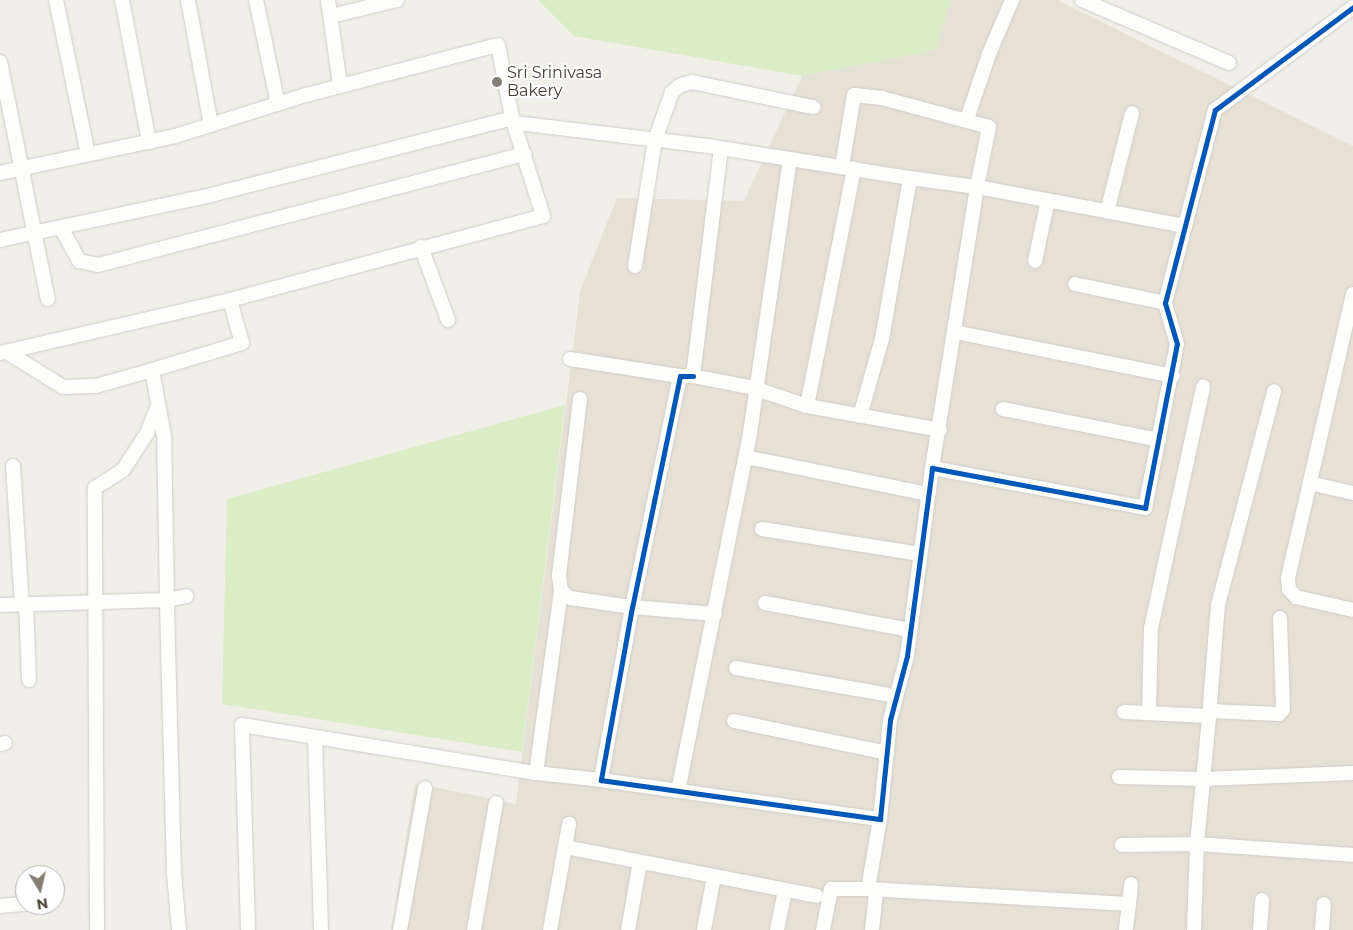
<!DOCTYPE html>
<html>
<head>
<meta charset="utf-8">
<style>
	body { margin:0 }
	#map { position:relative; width:1353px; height:930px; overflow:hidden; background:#f0efe8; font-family:Montserrat,sans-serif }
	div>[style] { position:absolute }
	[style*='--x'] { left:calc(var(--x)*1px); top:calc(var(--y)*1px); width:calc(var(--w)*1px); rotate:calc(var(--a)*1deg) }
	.residential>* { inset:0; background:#e5e1d5 }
	.green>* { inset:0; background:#dbedc6 }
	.roads { filter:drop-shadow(0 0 1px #ceccc6) drop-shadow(0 0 1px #ceccc6) }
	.minor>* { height:14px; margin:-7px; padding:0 7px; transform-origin:7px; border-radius:7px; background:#fdfdfc }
	.cycleway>* { height:5px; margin:-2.5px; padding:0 2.5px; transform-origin:2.5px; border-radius:2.5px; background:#0057b8 }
	.dots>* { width:14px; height:14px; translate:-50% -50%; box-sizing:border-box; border:2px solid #fff; border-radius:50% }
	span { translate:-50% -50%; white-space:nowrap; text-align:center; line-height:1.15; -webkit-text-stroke:4px #fff; paint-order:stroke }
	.poi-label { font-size:16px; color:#474134 }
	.left { translate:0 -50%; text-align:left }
	.north { position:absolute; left:15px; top:865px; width:50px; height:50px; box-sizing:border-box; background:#fff; border:1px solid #b5b3ae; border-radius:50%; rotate:171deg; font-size:14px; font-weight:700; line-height:20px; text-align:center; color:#474134 }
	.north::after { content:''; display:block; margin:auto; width:18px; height:22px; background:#827e73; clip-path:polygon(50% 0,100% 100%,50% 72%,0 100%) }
</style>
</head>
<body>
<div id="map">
	<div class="residential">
		<i style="clip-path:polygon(951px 0,1057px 0,1353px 146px,1353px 930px,391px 930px,415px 783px,516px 804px,580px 291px,617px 198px,744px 201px,802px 76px,935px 50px)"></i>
	</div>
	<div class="green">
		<i style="clip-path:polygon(538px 0,951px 0,935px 50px,802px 76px,574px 36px)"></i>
		<i style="clip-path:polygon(565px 405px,522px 752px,222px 704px,227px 499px)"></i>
	</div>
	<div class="roads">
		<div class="minor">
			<i style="--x:56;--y:0;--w:157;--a:78.3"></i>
			<i style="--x:122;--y:0;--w:145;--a:79.2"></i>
			<i style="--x:188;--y:0;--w:127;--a:79.6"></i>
			<i style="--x:256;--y:0;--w:106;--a:78.1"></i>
			<i style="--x:328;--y:0;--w:86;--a:82"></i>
			<i style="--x:1082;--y:0;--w:160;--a:23.2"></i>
			<i style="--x:331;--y:16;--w:68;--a:-13.6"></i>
			<i style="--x:0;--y:62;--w:242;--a:78.6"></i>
			<i style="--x:967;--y:119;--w:69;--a:-71.3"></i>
			<i style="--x:989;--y:54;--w:59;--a:-66.9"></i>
			<i style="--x:516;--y:123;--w:193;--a:6.8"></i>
			<i style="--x:708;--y:146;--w:205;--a:9"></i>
			<i style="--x:910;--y:178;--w:68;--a:7.7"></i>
			<i style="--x:977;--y:187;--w:61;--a:-78.7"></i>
			<i style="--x:989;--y:127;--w:111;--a:-164.8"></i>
			<i style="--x:882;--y:98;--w:28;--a:-174"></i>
			<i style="--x:854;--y:95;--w:73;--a:99.5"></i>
			<i style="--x:721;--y:148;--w:230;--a:97"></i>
			<i style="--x:693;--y:376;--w:62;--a:11.1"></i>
			<i style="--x:754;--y:388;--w:56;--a:18.8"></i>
			<i style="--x:807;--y:406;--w:135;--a:10.2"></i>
			<i style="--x:0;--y:173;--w:179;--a:-11.9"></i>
			<i style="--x:175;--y:136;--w:137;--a:-17.4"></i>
			<i style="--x:306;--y:95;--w:198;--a:-14.6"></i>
			<i style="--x:498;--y:45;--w:74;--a:79.1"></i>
			<i style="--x:512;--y:118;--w:103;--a:72.4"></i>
			<i style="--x:543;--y:216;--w:324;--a:165"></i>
			<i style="--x:230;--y:300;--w:236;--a:167"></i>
			<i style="--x:1107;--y:212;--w:102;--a:-75.8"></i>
			<i style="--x:61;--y:228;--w:38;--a:61"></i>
			<i style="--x:79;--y:261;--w:19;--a:12"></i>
			<i style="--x:98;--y:265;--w:441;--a:-14.6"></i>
			<i style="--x:0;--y:240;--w:216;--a:-12"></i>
			<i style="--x:211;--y:195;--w:311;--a:-14.3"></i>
			<i style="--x:421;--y:247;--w:78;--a:69.7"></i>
			<i style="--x:1035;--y:261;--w:62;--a:-78"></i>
			<i style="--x:635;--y:266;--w:128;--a:-81"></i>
			<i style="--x:655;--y:140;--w:51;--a:-70.5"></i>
			<i style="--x:672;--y:92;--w:11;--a:-38"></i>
			<i style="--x:681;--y:85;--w:11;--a:-15"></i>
			<i style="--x:692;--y:82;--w:124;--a:11.7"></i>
			<i style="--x:1075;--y:284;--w:92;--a:11.9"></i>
			<i style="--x:1353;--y:294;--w:291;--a:102.9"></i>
			<i style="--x:1288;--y:578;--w:11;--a:85"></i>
			<i style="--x:1289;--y:589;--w:11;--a:49"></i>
			<i style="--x:1296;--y:597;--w:58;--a:12.8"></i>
			<i style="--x:955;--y:332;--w:222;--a:11.4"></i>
			<i style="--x:7;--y:352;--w:66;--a:32"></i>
			<i style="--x:63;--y:387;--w:33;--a:-2"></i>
			<i style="--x:96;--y:386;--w:58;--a:-15.9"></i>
			<i style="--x:570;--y:359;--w:111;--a:8.8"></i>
			<i style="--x:693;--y:376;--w:13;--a:180"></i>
			<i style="--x:680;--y:376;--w:236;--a:101.7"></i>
			<i style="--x:632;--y:607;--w:176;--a:100.2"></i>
			<i style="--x:601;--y:780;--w:282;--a:8"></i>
			<i style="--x:880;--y:819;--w:100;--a:-84.2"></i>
			<i style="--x:890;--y:720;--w:66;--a:-75.1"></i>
			<i style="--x:907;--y:656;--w:190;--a:-82.4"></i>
			<i style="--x:932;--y:468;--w:217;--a:10.6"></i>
			<i style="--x:1145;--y:508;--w:167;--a:-79"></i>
			<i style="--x:1177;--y:344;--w:43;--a:-106.3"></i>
			<i style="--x:1165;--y:303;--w:199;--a:-75.5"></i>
			<i style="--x:1215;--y:110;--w:172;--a:-36.7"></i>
			<i style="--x:580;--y:399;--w:178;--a:96.8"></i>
			<i style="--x:559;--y:576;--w:15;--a:82"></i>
			<i style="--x:561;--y:591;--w:11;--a:38"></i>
			<i style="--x:570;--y:598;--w:63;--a:8.3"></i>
			<i style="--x:632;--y:607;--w:83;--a:4.8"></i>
			<i style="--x:807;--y:406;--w:242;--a:-78.8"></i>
			<i style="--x:1003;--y:409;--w:159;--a:11.2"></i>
			<i style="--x:860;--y:416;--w:80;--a:-74.1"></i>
			<i style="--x:882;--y:339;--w:163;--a:-80.1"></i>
			<i style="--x:746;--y:457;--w:186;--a:11.5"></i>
			<i style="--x:13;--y:466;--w:138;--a:86.3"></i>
			<i style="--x:932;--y:468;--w:285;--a:-80.9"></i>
			<i style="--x:977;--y:187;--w:212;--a:10.6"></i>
			<i style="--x:1310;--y:483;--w:44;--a:13.1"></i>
			<i style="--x:762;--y:529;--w:160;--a:9"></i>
			<i style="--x:765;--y:603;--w:147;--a:10.5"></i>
			<i style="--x:26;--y:604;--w:76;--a:87.7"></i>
			<i style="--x:0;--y:605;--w:167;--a:-1.7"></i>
			<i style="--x:167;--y:600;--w:164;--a:-91"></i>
			<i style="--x:164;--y:436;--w:67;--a:-100.3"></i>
			<i style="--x:152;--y:370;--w:94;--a:-16.7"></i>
			<i style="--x:242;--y:343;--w:45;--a:-105.6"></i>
			<i style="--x:736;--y:668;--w:163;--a:9.9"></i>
			<i style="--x:1210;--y:711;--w:69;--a:2.5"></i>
			<i style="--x:1279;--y:714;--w:6;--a:-51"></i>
			<i style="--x:1283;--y:709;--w:91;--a:-91.9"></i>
			<i style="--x:1149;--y:713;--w:85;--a:-88.7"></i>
			<i style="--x:1151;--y:628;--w:247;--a:-77.8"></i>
			<i style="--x:1209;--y:716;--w:111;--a:-85.4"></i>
			<i style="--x:1218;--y:605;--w:221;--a:-75.3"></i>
			<i style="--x:734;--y:721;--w:156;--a:11.8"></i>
			<i style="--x:315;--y:737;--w:193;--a:88.2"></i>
			<i style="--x:0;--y:744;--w:5;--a:-11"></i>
			<i style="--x:536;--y:773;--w:184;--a:-82.2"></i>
			<i style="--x:1119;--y:777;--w:84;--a:1.4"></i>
			<i style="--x:1203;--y:779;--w:150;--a:-2.3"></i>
			<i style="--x:678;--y:791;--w:365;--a:-78.6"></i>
			<i style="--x:750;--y:433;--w:277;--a:-81.7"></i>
			<i style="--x:1122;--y:845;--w:75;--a:-0.8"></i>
			<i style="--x:1197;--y:844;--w:129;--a:-84.6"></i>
			<i style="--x:1209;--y:716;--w:85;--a:-177.3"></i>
			<i style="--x:565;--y:847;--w:256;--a:11"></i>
			<i style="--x:868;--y:889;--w:261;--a:3.3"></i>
			<i style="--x:1129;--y:904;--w:26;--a:97"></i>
			<i style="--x:1129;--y:904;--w:20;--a:-84"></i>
			<i style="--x:0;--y:906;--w:25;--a:-5"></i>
			<i style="--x:97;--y:929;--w:441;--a:-90.3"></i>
			<i style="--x:95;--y:488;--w:33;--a:-33"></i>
			<i style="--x:123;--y:470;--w:44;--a:-57"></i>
			<i style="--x:147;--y:433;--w:29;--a:-68"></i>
			<i style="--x:179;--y:930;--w:56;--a:-95.1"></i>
			<i style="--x:174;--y:874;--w:274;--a:-91.5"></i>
			<i style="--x:167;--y:600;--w:20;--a:-11"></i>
			<i style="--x:248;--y:930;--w:205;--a:-91.7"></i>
			<i style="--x:242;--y:725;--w:298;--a:9.3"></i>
			<i style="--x:536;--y:773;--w:65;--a:6.1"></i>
			<i style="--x:400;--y:930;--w:144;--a:-80"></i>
			<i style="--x:474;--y:930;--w:129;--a:-80.2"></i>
			<i style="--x:550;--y:930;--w:108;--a:-79.8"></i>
			<i style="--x:628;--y:930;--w:69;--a:-80"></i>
			<i style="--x:704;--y:930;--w:55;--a:-79.5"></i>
			<i style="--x:777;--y:930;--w:41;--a:-78.7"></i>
			<i style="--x:823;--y:930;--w:42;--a:-79"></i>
			<i style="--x:831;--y:889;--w:37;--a:0"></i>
			<i style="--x:868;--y:889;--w:71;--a:-80.3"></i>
			<i style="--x:872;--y:930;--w:38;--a:-84"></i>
			<i style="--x:1194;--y:930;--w:86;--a:-88"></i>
			<i style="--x:1197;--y:844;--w:156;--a:4"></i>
			<i style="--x:1260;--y:930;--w:30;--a:-86"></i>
			<i style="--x:1322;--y:930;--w:26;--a:-86"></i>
		</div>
	</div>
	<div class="cycleway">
		<i style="--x:693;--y:376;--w:13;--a:180"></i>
		<i style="--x:680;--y:376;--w:236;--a:101.7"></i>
		<i style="--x:632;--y:607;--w:176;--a:100.2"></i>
		<i style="--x:601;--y:780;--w:282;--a:8"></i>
		<i style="--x:880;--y:819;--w:100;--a:-84.2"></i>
		<i style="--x:890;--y:720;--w:66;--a:-75.1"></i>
		<i style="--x:907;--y:656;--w:190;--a:-82.4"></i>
		<i style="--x:932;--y:468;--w:217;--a:10.6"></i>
		<i style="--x:1145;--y:508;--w:167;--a:-79"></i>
		<i style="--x:1177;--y:344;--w:43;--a:-106.3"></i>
		<i style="--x:1165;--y:303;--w:199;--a:-75.5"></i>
		<i style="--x:1215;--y:110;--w:172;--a:-36.7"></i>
	</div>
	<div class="dots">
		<i style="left:497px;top:82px;background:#827e73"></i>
	</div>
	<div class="poi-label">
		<span class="left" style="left:507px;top:82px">Sri Srinivasa<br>Bakery</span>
	</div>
	<div class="north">N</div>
</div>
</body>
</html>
